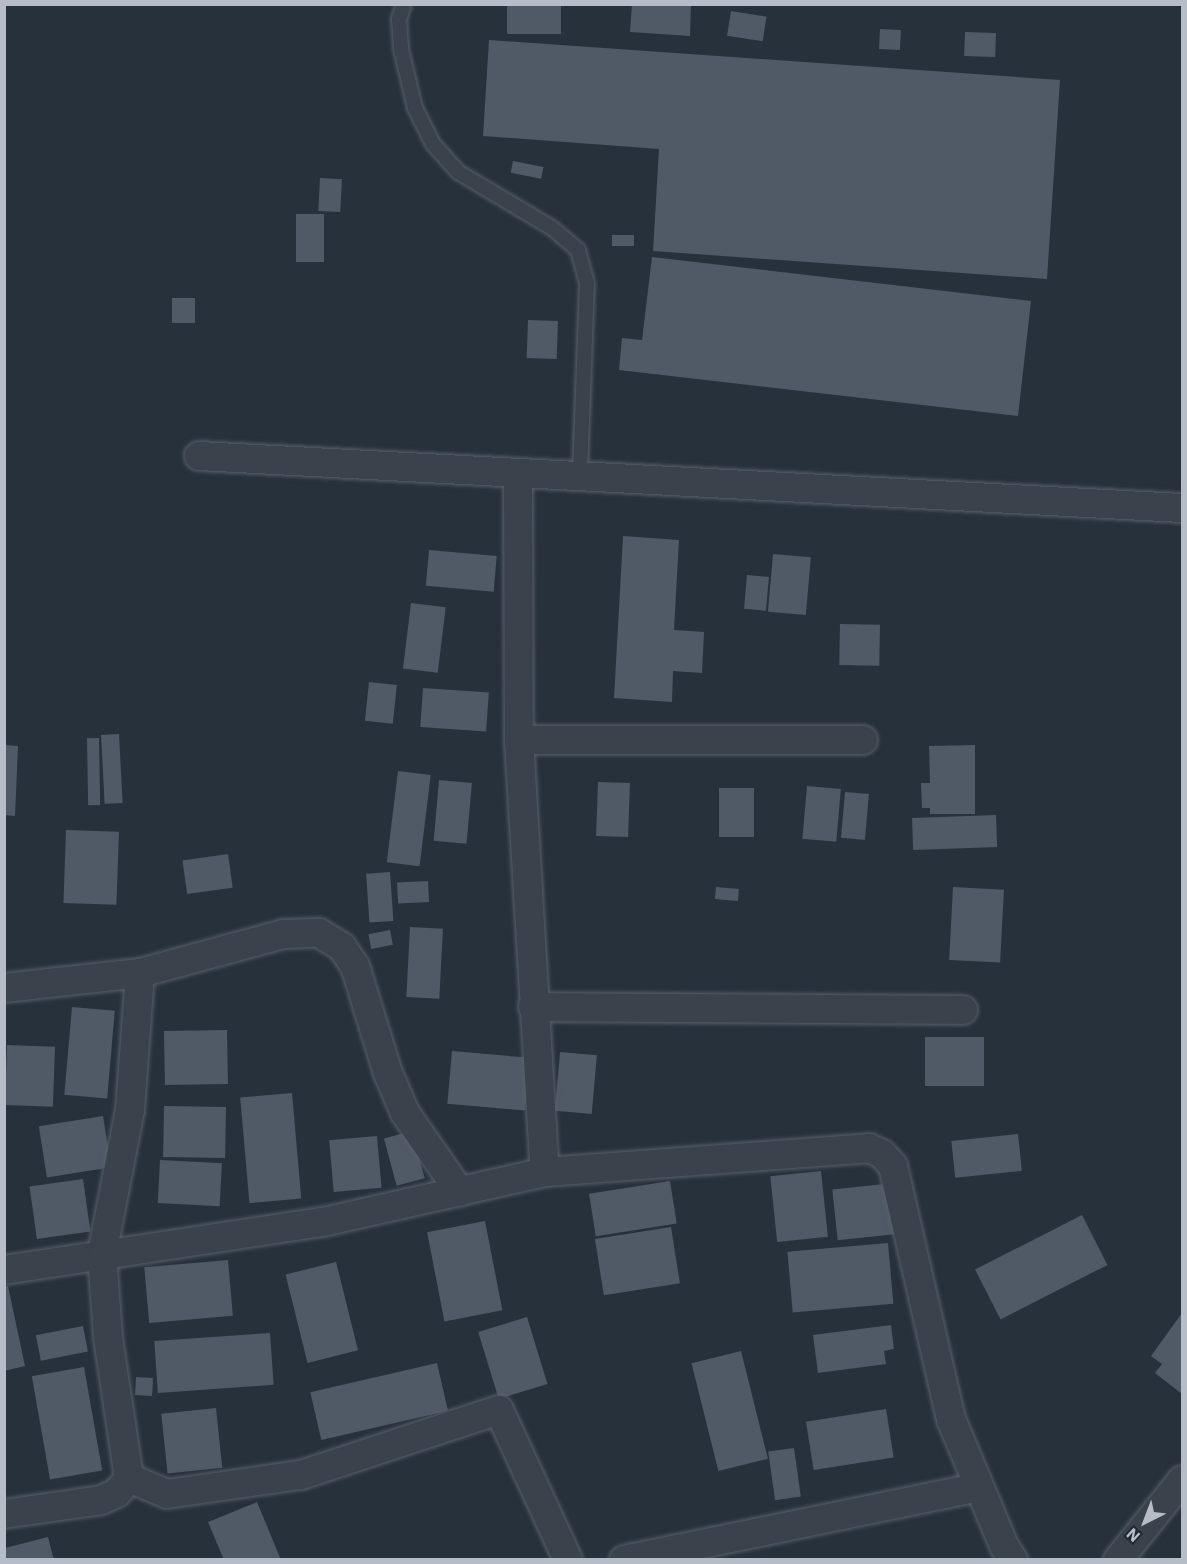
<!DOCTYPE html>
<html>
<head>
<meta charset="utf-8">
<style>
	body { margin:0 }
	#map { position:relative; width:1187px; height:1564px; overflow:hidden; background:#26313c; font-family:"IBM Plex Sans",sans-serif }
	div>[style] { position:absolute }
	[style*='--x'] { left:calc(var(--x)*1px); top:calc(var(--y)*1px); width:calc(var(--w)*1px); rotate:calc(var(--a)*1deg) }
	.building>* { inset:0; background:#4f5a66; transform-origin:0 0 }
	.roads { filter:drop-shadow(0 0 2px #58606a) drop-shadow(0 0 2px #58606a) }
	.service>* { height:14px; margin:-7px; padding:0 7px; transform-origin:7px; border-radius:7px; background:#3a424c }
	.minor>* { height:28px; margin:-14px; padding:0 14px; transform-origin:14px; border-radius:14px; background:#3a424c }
	span { translate:-50% -50%; white-space:nowrap; text-align:center; line-height:1.15; -webkit-text-stroke:6px #1f2731; paint-order:stroke }
	.frame { position:absolute; inset:0; border:6px solid #b6bdc7; pointer-events:none }
	.north { position:absolute; left:1115px; top:1492px; width:60px; height:60px; -webkit-text-stroke:4px #1f2731; paint-order:stroke; rotate:222deg; font-size:16px; font-weight:700; line-height:24px; text-align:center; color:#b6bdc7 }
	.north::after { content:''; display:block; margin:auto; width:21px; height:27px; background:#b6bdc7; clip-path:polygon(50% 0,100% 100%,50% 72%,0 100%) }
</style>
</head>
<body>
<div id="map">
	<div class="building">
		<i style="left:507px;top:4px;width:54px;height:30px"></i>
		<i style="clip-path:polygon(632px 4px,691px 4px,690px 36px,630px 32px)"></i>
		<i style="left:731px;top:11px;width:36px;height:25px;rotate:9deg"></i>
		<i style="left:880px;top:29px;width:21px;height:20px;rotate:3deg"></i>
		<i style="left:965px;top:32px;width:31px;height:24px;rotate:2deg"></i>
		<i style="clip-path:polygon(489px 40px,1060px 80px,1047px 279px,653px 251px,659px 149px,483px 136px)"></i>
		<i style="left:513px;top:161px;width:31px;height:12px;rotate:11deg"></i>
		<i style="left:320px;top:178px;width:22px;height:33px;rotate:3deg"></i>
		<i style="left:296px;top:214px;width:28px;height:48px"></i>
		<i style="left:612px;top:235px;width:22px;height:11px"></i>
		<i style="clip-path:polygon(652px 257px,1031px 301px,1018px 416px,619px 370px,622px 338px,642px 340px)"></i>
		<i style="left:172px;top:298px;width:23px;height:25px"></i>
		<i style="left:528px;top:320px;width:30px;height:38px;rotate:2deg"></i>
		<i style="clip-path:polygon(623px 536px,679px 540px,674px 630px,704px 632px,702px 673px,673px 671px,672px 702px,614px 698px)"></i>
		<i style="left:429px;top:550px;width:68px;height:36px;rotate:5deg"></i>
		<i style="left:773px;top:554px;width:38px;height:58px;rotate:5deg"></i>
		<i style="left:747px;top:575px;width:22px;height:34px;rotate:5deg"></i>
		<i style="left:411px;top:603px;width:35px;height:66px;rotate:7deg"></i>
		<i style="left:840px;top:624px;width:40px;height:41px;rotate:1deg"></i>
		<i style="left:369px;top:682px;width:28px;height:39px;rotate:6deg"></i>
		<i style="left:423px;top:688px;width:66px;height:39px;rotate:4deg"></i>
		<i style="left:119px;top:734px;width:69px;height:18px;rotate:87deg"></i>
		<i style="left:99px;top:738px;width:67px;height:12px;rotate:89deg"></i>
		<i style="clip-path:polygon(4px 745px,18px 746px,15px 816px,4px 815px)"></i>
		<i style="clip-path:polygon(975px 745px,975px 814px,930px 814px,930px 808px,922px 808px,921px 783px,930px 783px,929px 746px)"></i>
		<i style="left:398px;top:771px;width:33px;height:92px;rotate:7deg"></i>
		<i style="left:439px;top:780px;width:33px;height:61px;rotate:5deg"></i>
		<i style="left:598px;top:782px;width:32px;height:54px;rotate:2deg"></i>
		<i style="left:807px;top:786px;width:34px;height:53px;rotate:5deg"></i>
		<i style="left:719px;top:788px;width:35px;height:49px"></i>
		<i style="left:845px;top:792px;width:24px;height:46px;rotate:5deg"></i>
		<i style="left:996px;top:815px;width:32px;height:84px;rotate:88deg"></i>
		<i style="left:66px;top:830px;width:53px;height:73px;rotate:2deg"></i>
		<i style="left:228px;top:854px;width:34px;height:46px;rotate:82deg"></i>
		<i style="left:390px;top:872px;width:49px;height:24px;rotate:86deg"></i>
		<i style="left:428px;top:881px;width:21px;height:31px;rotate:87deg"></i>
		<i style="left:716px;top:887px;width:23px;height:12px;rotate:5deg"></i>
		<i style="left:953px;top:887px;width:51px;height:73px;rotate:3deg"></i>
		<i style="left:410px;top:927px;width:33px;height:70px;rotate:3deg"></i>
		<i style="left:390px;top:930px;width:15px;height:22px;rotate:79deg"></i>
		<i style="left:72px;top:1007px;width:43px;height:88px;rotate:5deg"></i>
		<i style="left:227px;top:1030px;width:54px;height:63px;rotate:89deg"></i>
		<i style="left:925px;top:1037px;width:59px;height:49px"></i>
		<i style="left:7px;top:1045px;width:48px;height:60px;rotate:2deg"></i>
		<i style="left:452px;top:1051px;width:78px;height:53px;rotate:5deg"></i>
		<i style="left:560px;top:1052px;width:37px;height:59px;rotate:5deg"></i>
		<i style="left:292px;top:1093px;width:106px;height:52px;rotate:85deg"></i>
		<i style="left:164px;top:1106px;width:62px;height:51px;rotate:1deg"></i>
		<i style="left:103px;top:1116px;width:52px;height:65px;rotate:81deg"></i>
		<i style="left:412px;top:1131px;width:49px;height:29px;rotate:75deg"></i>
		<i style="left:1018px;top:1134px;width:37px;height:67px;rotate:84deg"></i>
		<i style="left:377px;top:1136px;width:52px;height:48px;rotate:85deg"></i>
		<i style="left:160px;top:1160px;width:62px;height:43px;rotate:3deg"></i>
		<i style="left:821px;top:1171px;width:66px;height:51px;rotate:84deg"></i>
		<i style="left:83px;top:1179px;width:53px;height:54px;rotate:82deg"></i>
		<i style="left:670px;top:1181px;width:43px;height:82px;rotate:81deg"></i>
		<i style="left:894px;top:1183px;width:51px;height:62px;rotate:84deg"></i>
		<i style="left:1082px;top:1215px;width:56px;height:120px;rotate:63deg"></i>
		<i style="left:485px;top:1221px;width:91px;height:59px;rotate:79deg"></i>
		<i style="left:671px;top:1227px;width:57px;height:77px;rotate:81deg"></i>
		<i style="left:888px;top:1243px;width:61px;height:101px;rotate:85deg"></i>
		<i style="left:228px;top:1260px;width:56px;height:84px;rotate:85deg"></i>
		<i style="left:336px;top:1262px;width:91px;height:52px;rotate:76deg"></i>
		<i style="clip-path:polygon(8px 1286px,25px 1366px,4px 1371px,4px 1287px)"></i>
		<i style="clip-path:polygon(1182px 1313px,1182px 1394px,1155px 1373px,1162px 1364px,1151px 1356px)"></i>
		<i style="left:527px;top:1317px;width:70px;height:51px;rotate:73deg"></i>
		<i style="clip-path:polygon(891px 1325px,894px 1349px,884px 1351px,886px 1364px,818px 1373px,813px 1335px)"></i>
		<i style="left:83px;top:1326px;width:26px;height:48px;rotate:79deg"></i>
		<i style="left:270px;top:1333px;width:52px;height:116px;rotate:86deg"></i>
		<i style="left:741px;top:1351px;width:111px;height:51px;rotate:76deg"></i>
		<i style="left:437px;top:1363px;width:49px;height:130px;rotate:77deg"></i>
		<i style="left:84px;top:1367px;width:105px;height:53px;rotate:80deg"></i>
		<i style="left:153px;top:1378px;width:18px;height:17px;rotate:93deg"></i>
		<i style="left:216px;top:1408px;width:60px;height:55px;rotate:84deg"></i>
		<i style="left:886px;top:1409px;width:49px;height:81px;rotate:81deg"></i>
		<i style="left:794px;top:1448px;width:49px;height:26px;rotate:82deg"></i>
		<i style="clip-path:polygon(257px 1502px,281px 1560px,224px 1560px,208px 1522px)"></i>
		<i style="clip-path:polygon(48px 1537px,54px 1560px,5px 1560px,5px 1548px)"></i>
	</div>
	<div class="roads">
		<div class="service">
			<i style="--x:404;--y:4;--w:16;--a:108"></i>
			<i style="--x:399;--y:19;--w:30;--a:86"></i>
			<i style="--x:401;--y:49;--w:61;--a:76.7"></i>
			<i style="--x:415;--y:108;--w:40;--a:63.4"></i>
			<i style="--x:433;--y:144;--w:38;--a:48"></i>
			<i style="--x:458;--y:172;--w:109;--a:30.8"></i>
			<i style="--x:552;--y:228;--w:34;--a:40"></i>
			<i style="--x:578;--y:250;--w:34;--a:75"></i>
			<i style="--x:587;--y:283;--w:193;--a:92.1"></i>
		</div>
		<div class="minor">
			<i style="--x:199;--y:456;--w:984;--a:3.03"></i>
			<i style="--x:518;--y:473;--w:267;--a:89.8"></i>
			<i style="--x:519;--y:740;--w:433;--a:86.6"></i>
			<i style="--x:519;--y:740;--w:344;--a:0"></i>
			<i style="--x:4;--y:988;--w:137;--a:-6.3"></i>
			<i style="--x:140;--y:973;--w:149;--a:-15.2"></i>
			<i style="--x:284;--y:934;--w:35;--a:-2"></i>
			<i style="--x:319;--y:933;--w:27;--a:31"></i>
			<i style="--x:342;--y:947;--w:23;--a:56"></i>
			<i style="--x:355;--y:966;--w:112;--a:72.9"></i>
			<i style="--x:388;--y:1073;--w:43;--a:67"></i>
			<i style="--x:405;--y:1113;--w:96;--a:55.2"></i>
			<i style="--x:533;--y:1007;--w:430;--a:0.4"></i>
			<i style="--x:4;--y:1270;--w:323;--a:-8.6"></i>
			<i style="--x:323;--y:1222;--w:228;--a:-12.7"></i>
			<i style="--x:545;--y:1172;--w:325;--a:-4.2"></i>
			<i style="--x:869;--y:1148;--w:14;--a:25"></i>
			<i style="--x:882;--y:1154;--w:16;--a:47"></i>
			<i style="--x:893;--y:1166;--w:260;--a:77.1"></i>
			<i style="--x:951;--y:1419;--w:138;--a:67.3"></i>
			<i style="--x:1004;--y:1546;--w:17;--a:57"></i>
			<i style="--x:129;--y:1478;--w:41;--a:22.8"></i>
			<i style="--x:167;--y:1494;--w:135;--a:-8.1"></i>
			<i style="--x:301;--y:1475;--w:208;--a:-18.2"></i>
			<i style="--x:499;--y:1410;--w:165;--a:65.3"></i>
			<i style="--x:4;--y:1514;--w:98;--a:-8.2"></i>
			<i style="--x:101;--y:1500;--w:17;--a:-24"></i>
			<i style="--x:117;--y:1493;--w:19;--a:-51"></i>
			<i style="--x:129;--y:1478;--w:143;--a:-98.5"></i>
			<i style="--x:108;--y:1337;--w:83;--a:-94.1"></i>
			<i style="--x:102;--y:1254;--w:147;--a:-79"></i>
			<i style="--x:130;--y:1110;--w:137;--a:-85.8"></i>
			<i style="--x:624;--y:1560;--w:362;--a:-11.6"></i>
			<i style="--x:1118;--y:1560;--w:102;--a:-51.3"></i>
		</div>
	</div>
	<div class="frame"></div>
	<div class="north">N</div>
</div>
</body>
</html>
